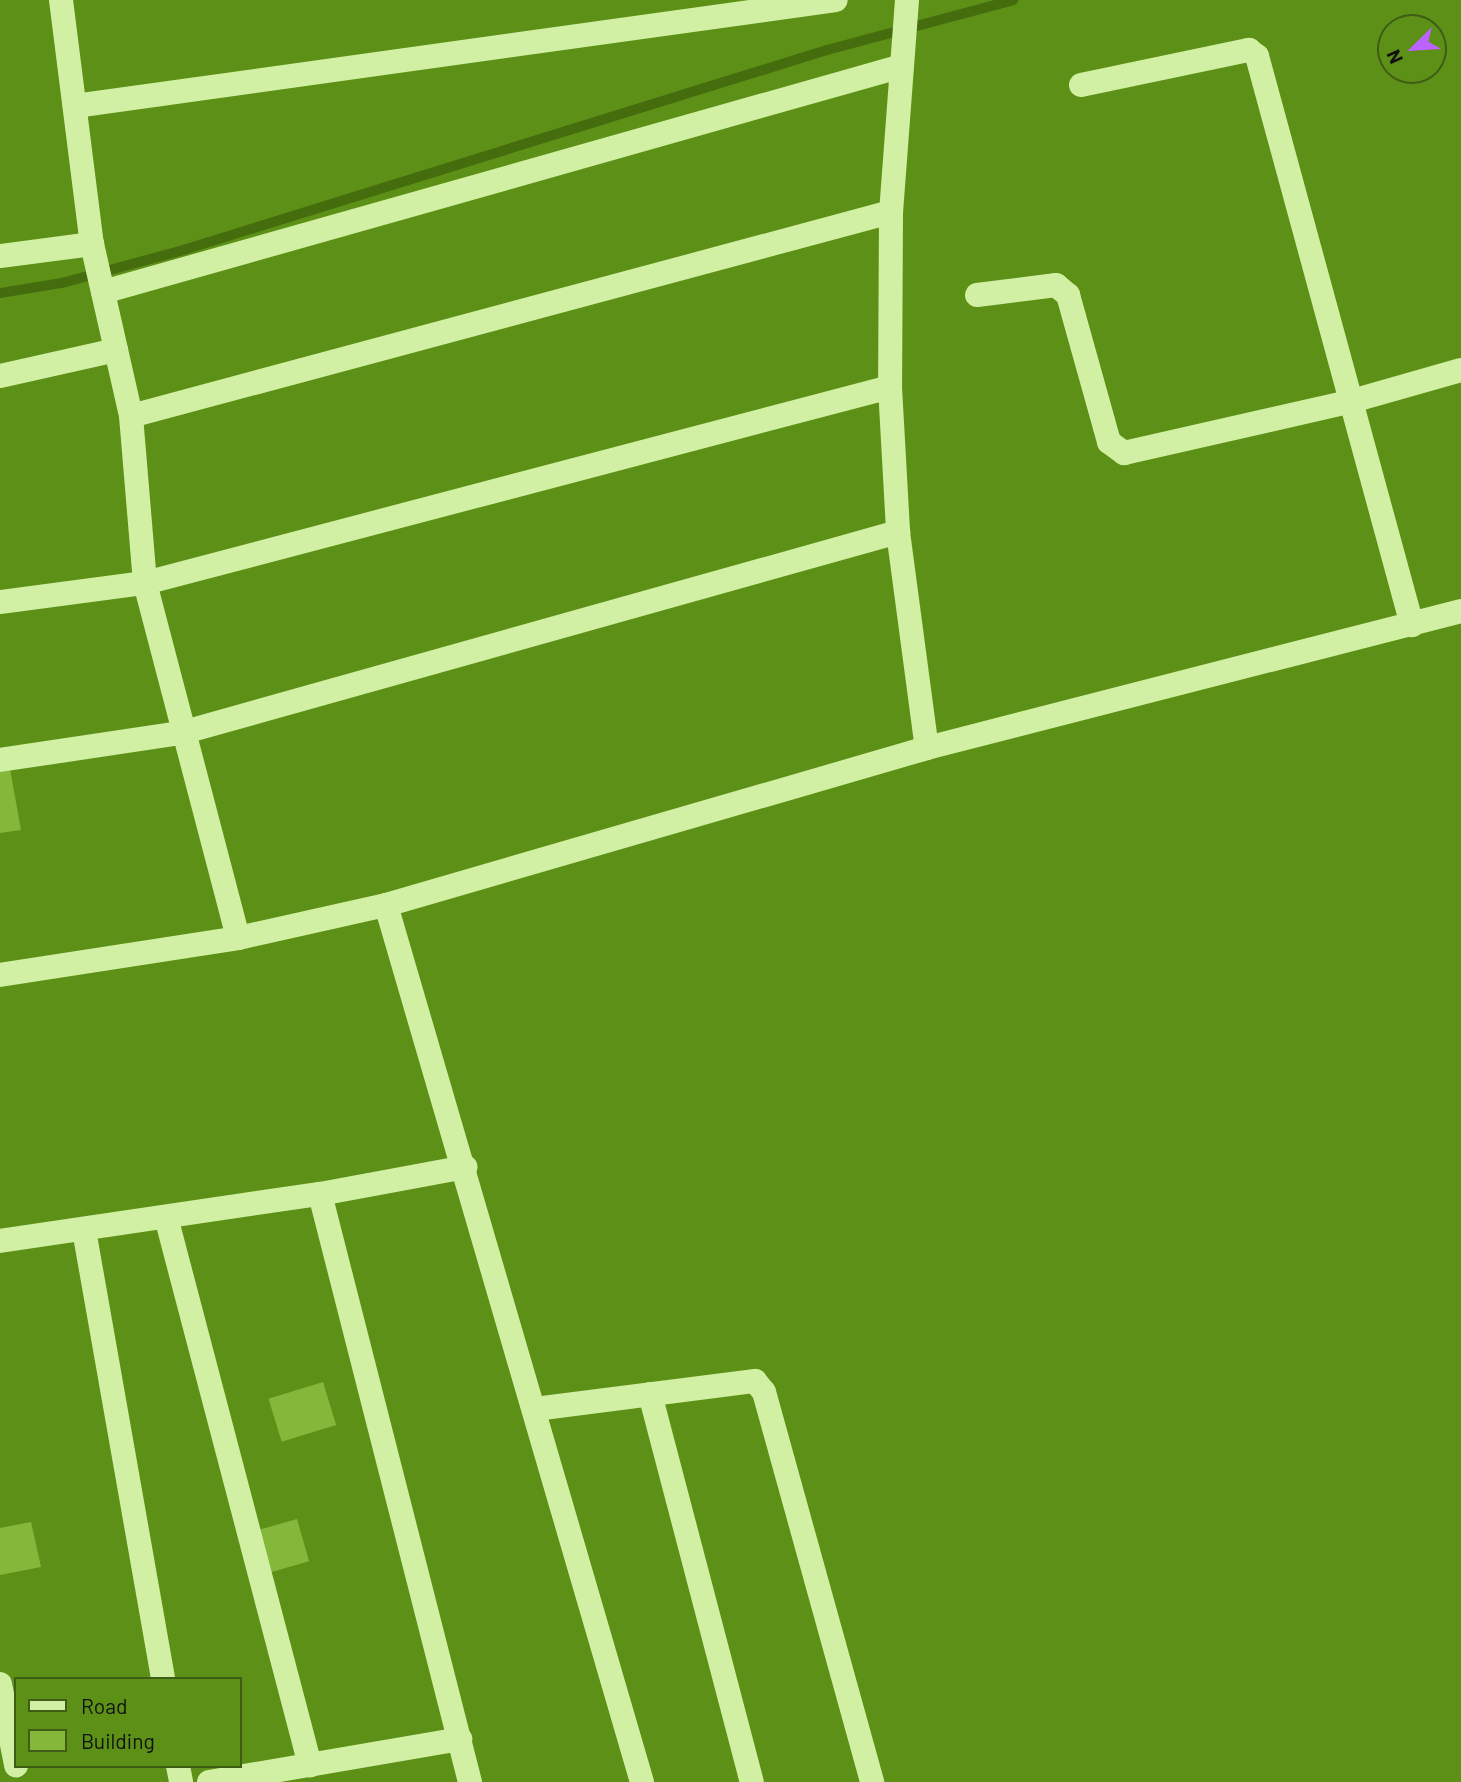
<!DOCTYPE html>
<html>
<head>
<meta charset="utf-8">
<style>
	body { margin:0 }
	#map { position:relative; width:1461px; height:1782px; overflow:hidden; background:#5d9016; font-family:Barlow,sans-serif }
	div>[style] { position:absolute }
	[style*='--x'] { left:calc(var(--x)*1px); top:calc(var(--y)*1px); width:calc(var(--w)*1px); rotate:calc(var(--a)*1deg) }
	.stream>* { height:10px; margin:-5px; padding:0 5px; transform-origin:5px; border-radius:5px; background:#456d0e }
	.building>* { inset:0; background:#84b73a; transform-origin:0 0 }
	.minor>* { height:24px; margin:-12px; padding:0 12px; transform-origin:12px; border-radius:12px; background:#d1f0a3 }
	span { translate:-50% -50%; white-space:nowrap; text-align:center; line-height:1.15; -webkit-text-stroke:7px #5d9016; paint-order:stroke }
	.legend { position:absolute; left:14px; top:1677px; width:228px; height:91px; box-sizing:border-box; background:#5d9016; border:2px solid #3f5d14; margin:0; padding:9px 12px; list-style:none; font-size:21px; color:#111 }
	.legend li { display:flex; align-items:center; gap:14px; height:35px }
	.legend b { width:35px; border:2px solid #3f5d14 }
	.north { position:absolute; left:1377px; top:14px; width:70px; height:70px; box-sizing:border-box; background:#5d9016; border:2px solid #3f5d14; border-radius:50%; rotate:246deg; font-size:19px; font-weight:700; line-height:28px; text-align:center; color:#111 }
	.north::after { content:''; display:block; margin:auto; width:24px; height:32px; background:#bb62ff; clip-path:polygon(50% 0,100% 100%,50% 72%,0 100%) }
</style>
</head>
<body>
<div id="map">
	<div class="stream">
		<i style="--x:0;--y:293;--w:63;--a:-9.2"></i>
		<i style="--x:62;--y:283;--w:122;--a:-15.2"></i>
		<i style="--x:180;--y:251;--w:678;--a:-17.26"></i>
		<i style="--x:827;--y:50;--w:193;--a:-15"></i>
	</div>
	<div class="building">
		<i style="clip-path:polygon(10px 769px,21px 830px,0 833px,0 771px)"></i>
		<i style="left:323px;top:1382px;width:45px;height:57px;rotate:73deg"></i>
		<i style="left:297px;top:1519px;width:44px;height:49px;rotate:74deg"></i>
		<i style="clip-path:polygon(31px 1522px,41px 1567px,0 1575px,0 1528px)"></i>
	</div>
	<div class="minor">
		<i style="--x:61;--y:0;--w:246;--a:82.8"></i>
		<i style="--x:92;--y:244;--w:176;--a:77.2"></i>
		<i style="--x:131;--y:416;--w:168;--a:85.2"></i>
		<i style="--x:145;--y:583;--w:367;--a:75.3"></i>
		<i style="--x:907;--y:0;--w:213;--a:94.3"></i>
		<i style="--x:891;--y:212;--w:175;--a:90.3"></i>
		<i style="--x:890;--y:387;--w:145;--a:86.8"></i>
		<i style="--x:898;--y:532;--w:218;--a:82.4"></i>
		<i style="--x:1081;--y:85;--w:172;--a:-11.8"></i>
		<i style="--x:1249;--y:50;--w:10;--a:37"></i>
		<i style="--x:1257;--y:56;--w:590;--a:74.76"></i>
		<i style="--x:75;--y:106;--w:768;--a:-7.93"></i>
		<i style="--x:0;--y:256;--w:93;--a:-7.4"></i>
		<i style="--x:103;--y:292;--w:830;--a:-15.79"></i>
		<i style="--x:977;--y:295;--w:80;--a:-7.2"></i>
		<i style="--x:1056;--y:285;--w:16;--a:40"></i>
		<i style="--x:1068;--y:295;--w:153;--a:74.4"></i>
		<i style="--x:1109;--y:442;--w:19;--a:36"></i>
		<i style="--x:1124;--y:453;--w:234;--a:-12.8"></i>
		<i style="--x:1352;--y:401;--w:113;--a:-15.9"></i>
		<i style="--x:0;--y:376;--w:119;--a:-12.6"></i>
		<i style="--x:131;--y:416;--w:787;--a:-15.03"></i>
		<i style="--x:0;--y:602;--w:146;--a:-7.5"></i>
		<i style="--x:145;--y:583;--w:770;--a:-14.74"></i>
		<i style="--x:0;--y:760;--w:183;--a:-8.5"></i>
		<i style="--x:181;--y:733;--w:745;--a:-15.66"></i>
		<i style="--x:386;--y:905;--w:914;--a:73.73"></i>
		<i style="--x:0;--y:975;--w:241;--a:-8.8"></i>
		<i style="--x:238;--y:938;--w:152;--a:-12.6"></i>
		<i style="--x:386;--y:905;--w:563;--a:-16.18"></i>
		<i style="--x:927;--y:748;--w:551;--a:-14.39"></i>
		<i style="--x:320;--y:1194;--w:607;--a:75.69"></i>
		<i style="--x:166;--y:1217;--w:567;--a:75.28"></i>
		<i style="--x:84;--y:1230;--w:456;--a:80"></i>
		<i style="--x:0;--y:1241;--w:323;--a:-8.4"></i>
		<i style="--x:320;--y:1194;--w:148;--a:-10.5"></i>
		<i style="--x:650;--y:1394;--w:401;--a:75.3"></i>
		<i style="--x:535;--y:1409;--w:222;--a:-7.3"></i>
		<i style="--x:755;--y:1381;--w:14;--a:51"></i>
		<i style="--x:764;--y:1392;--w:405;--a:74.5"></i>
		<i style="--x:0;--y:1684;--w:83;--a:78.8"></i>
		<i style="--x:178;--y:1766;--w:16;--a:79"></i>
		<i style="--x:209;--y:1782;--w:255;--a:-9.7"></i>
	</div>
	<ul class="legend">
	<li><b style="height:9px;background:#d1f0a3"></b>Road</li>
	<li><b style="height:19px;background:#84b73a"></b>Building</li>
	</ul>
	<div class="north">N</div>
</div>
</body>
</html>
